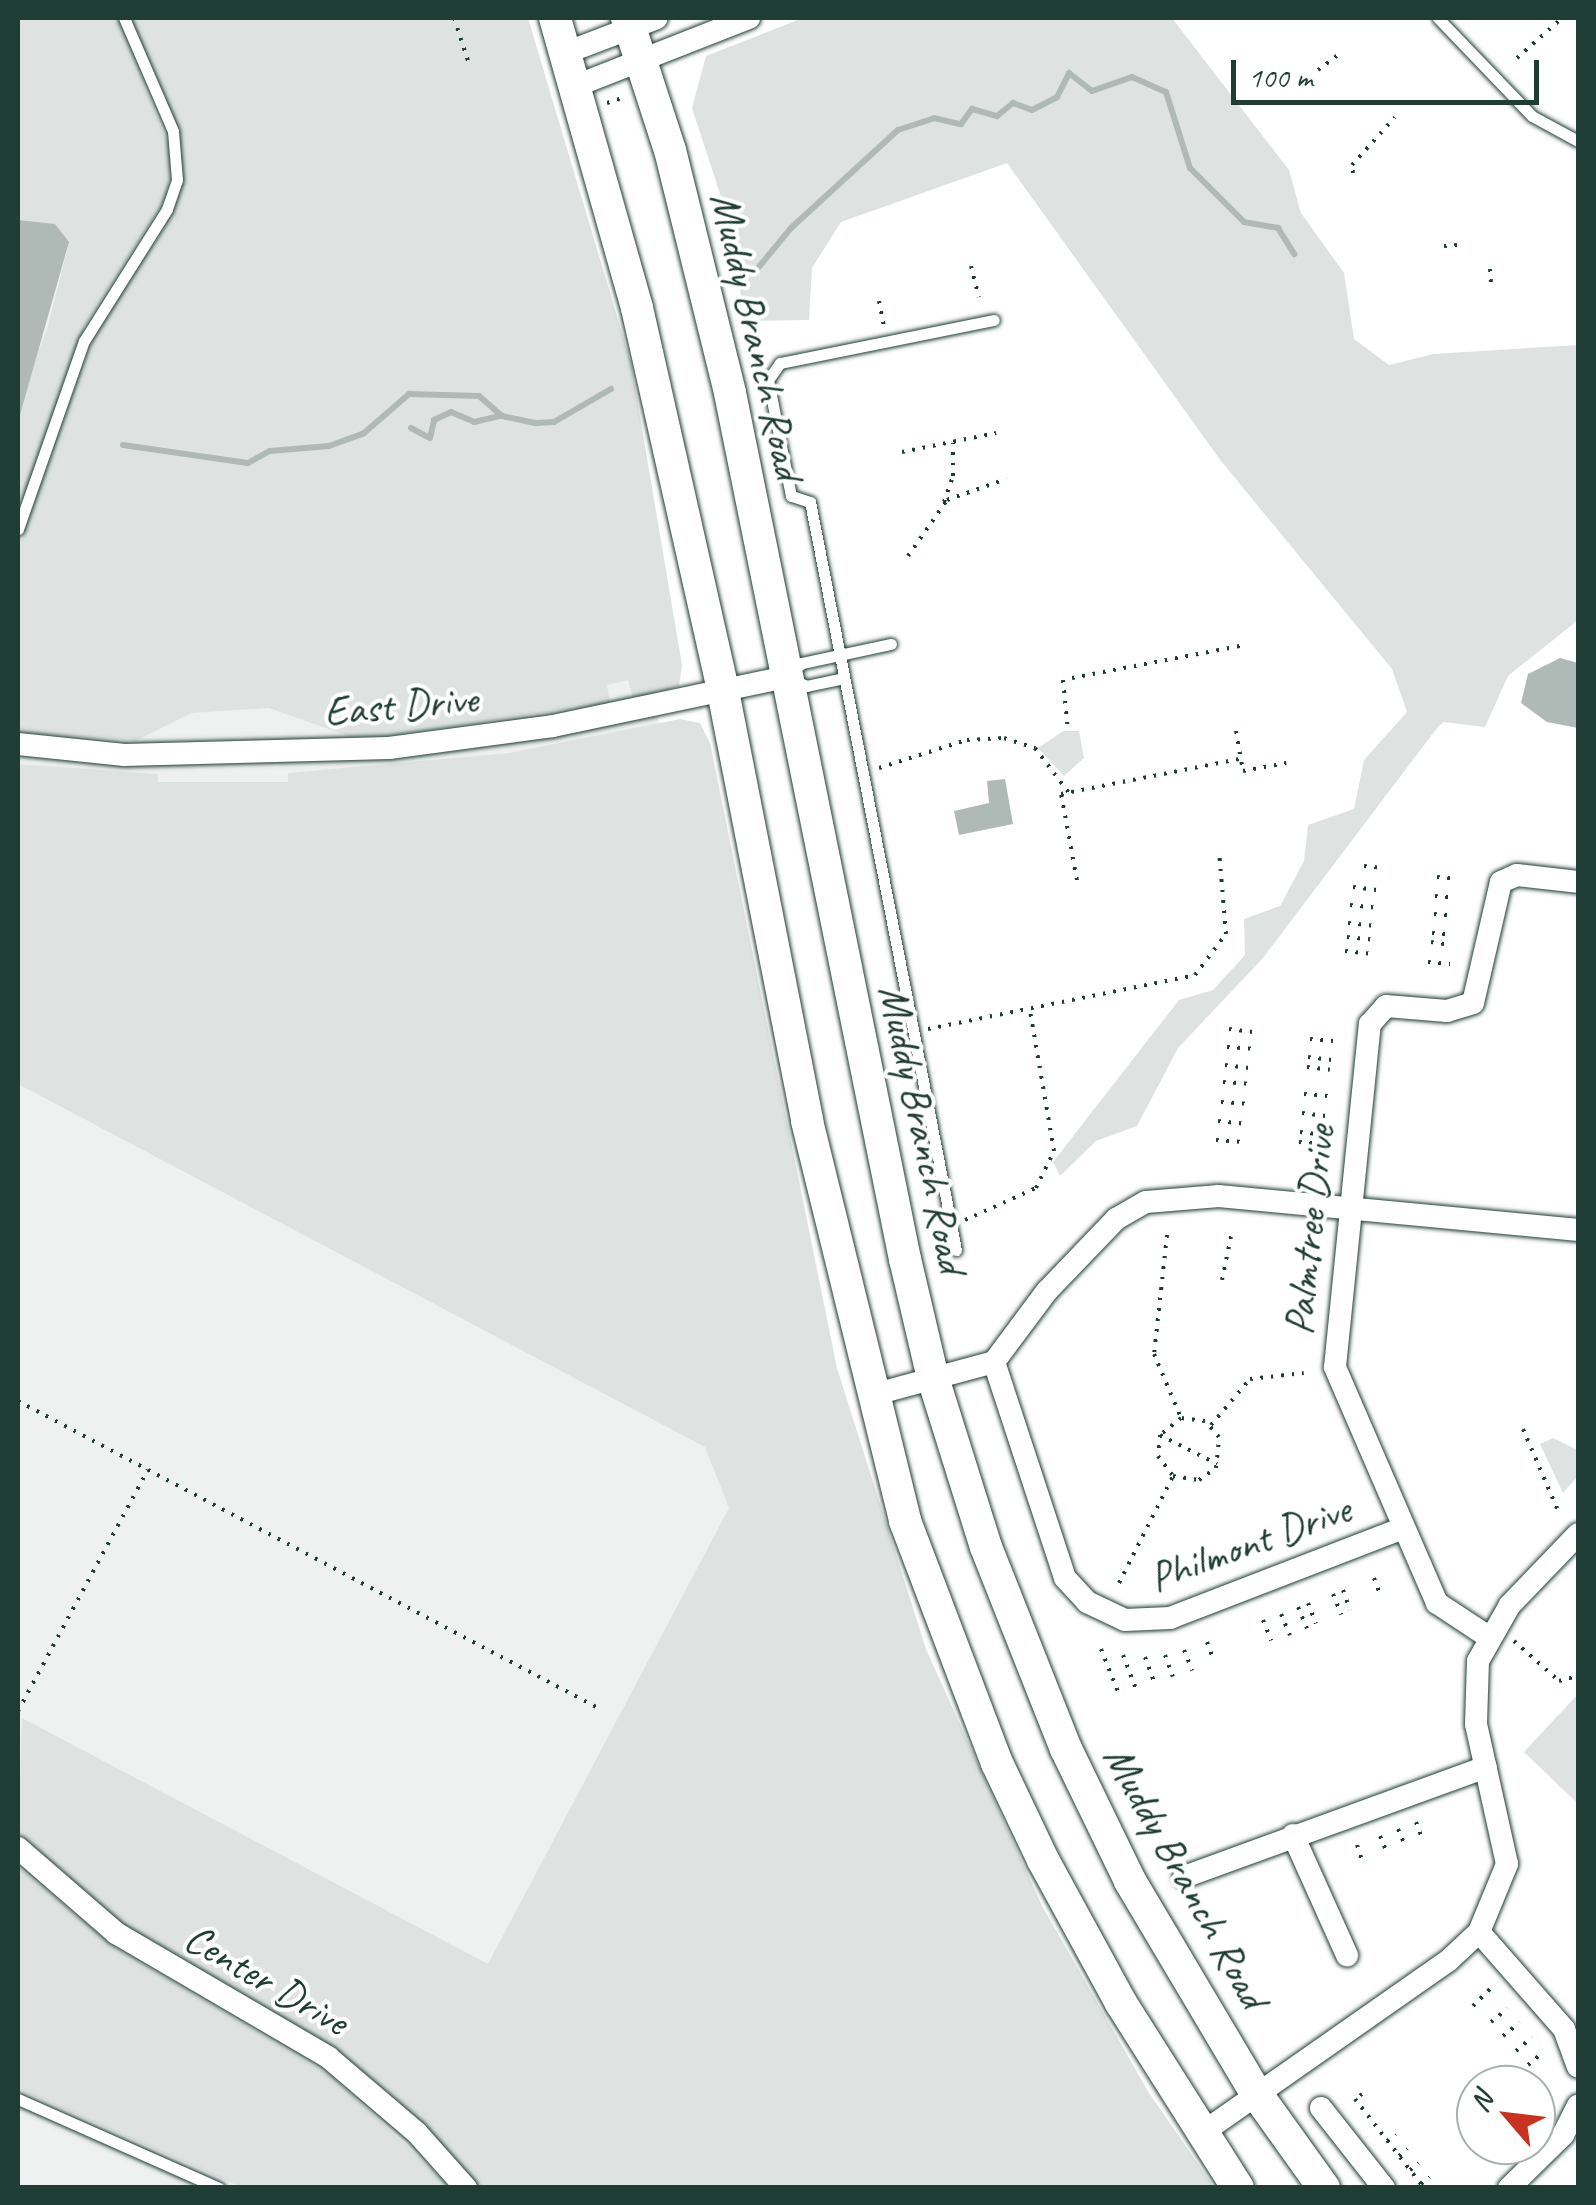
<!DOCTYPE html>
<html>
<head>
<meta charset="utf-8">
<style>
	body { margin:0 }
	#map { position:relative; width:1596px; height:2205px; overflow:hidden; background:#fff; font-family:Caveat,sans-serif }
	div>[style] { position:absolute }
	[style*='--x'] { left:calc(var(--x)*1px); top:calc(var(--y)*1px); width:calc(var(--w)*1px); rotate:calc(var(--a)*1deg) }
	.built>* { inset:0; background:#eef1f0 }
	.green>* { inset:0; background:#dee3e2 }
	.water>* { inset:0; background:#afbab7 }
	.stream>* { height:6px; margin:-3px; padding:0 3px; transform-origin:3px; border-radius:3px; background:#afbab7 }
	.path>* { height:4px; margin-top:-2px; transform-origin:0; background:repeating-linear-gradient(90deg,#1f3d34 0 2.5px,transparent 0 10.5px) }
	.roads { filter:drop-shadow(0 0 2px #1f3d34) drop-shadow(0 0 2px #1f3d34) }
	.lane>* { height:11px; margin:-5.5px; padding:0 5.5px; transform-origin:5.5px; border-radius:5.5px; background:#fff }
	.street>* { height:22px; margin:-11px; padding:0 11px; transform-origin:11px; border-radius:11px; background:#fff }
	.secondary>* { height:32px; margin:-16px; padding:0 16px; transform-origin:16px; border-radius:16px; background:#fff }
	span { translate:-50% -50%; white-space:nowrap; text-align:center; line-height:1.15; -webkit-text-stroke:8px #fff; paint-order:stroke }
	.street-label { font-size:42px; color:#1f3d34 }
	.frame { position:absolute; inset:0; border:20px solid #1f3d34; pointer-events:none }
	.north { position:absolute; left:1456px; top:2065px; width:100px; height:100px; box-sizing:border-box; background:#fff; border:2px solid #a5b1ae; border-radius:50%; rotate:298deg; font-size:28px; font-weight:700; line-height:40px; text-align:center; color:#1f3d34 }
	.north::after { content:''; display:block; margin:auto; width:35px; height:45px; background:#c8321e; clip-path:polygon(50% 0,100% 100%,50% 72%,0 100%) }
	.scale { position:absolute; left:1231px; top:60px; width:308px; height:45px; box-sizing:border-box; border:5px solid #1f3d34; border-top:0; padding-left:12px; font-size:30px; line-height:35px; white-space:nowrap; color:#1f3d34; -webkit-text-stroke:8px #fff; paint-order:stroke }
</style>
</head>
<body>
<div id="map">
	<div class="built">
		<i style="clip-path:polygon(18px 18px,465px 18px,649px 675px,785px 1341px,1146px 2187px,18px 2187px)"></i>
	</div>
	<div class="green">
		<i style="clip-path:polygon(18px 18px,118px 18px,172px 154px,166px 197px,85px 325px,18px 514px,19px 399px,47px 329px,68px 247px,18px 220px)"></i>
		<i style="clip-path:polygon(130px 18px,528px 18px,631px 363px,682px 665px,679px 686px,633px 699px,628px 680px,607px 685px,610px 703px,385px 736px,351px 737px,269px 708px,192px 713px,135px 741px,18px 732px,18px 542px,97px 328px,165px 228px,183px 178px,178px 129px)"></i>
		<i style="clip-path:polygon(803px 18px,1172px 18px,1289px 170px,1301px 213px,1344px 273px,1354px 339px,1389px 365px,1433px 354px,1578px 345px,1578px 620px,1508px 676px,1485px 727px,1444px 722px,1437px 728px,1263px 958px,1178px 1048px,1137px 1126px,1096px 1141px,1060px 1176px,1053px 1162px,1179px 1000px,1213px 990px,1245px 955px,1244px 919px,1280px 906px,1304px 861px,1308px 825px,1354px 809px,1364px 760px,1407px 712px,1392px 669px,1221px 461px,1007px 163px,841px 222px,812px 268px,809px 320px,746px 321px,723px 203px,692px 108px,706px 56px)"></i>
		<i style="clip-path:polygon(680px 719px,700px 723px,710px 743px,837px 1368px,926px 1649px,1042px 1906px,1149px 2093px,1214px 2187px,480px 2187px,422px 2123px,337px 2051px,127px 1928px,18px 1835px,22px 1718px,488px 1964px,729px 1508px,705px 1447px,18px 1084px,18px 764px,157px 774px,158px 782px,288px 782px,288px 773px,509px 753px)"></i>
		<i style="clip-path:polygon(1063px 731px,1079px 731px,1084px 758px,1064px 776px,1038px 748px)"></i>
		<i style="clip-path:polygon(1553px 1438px,1578px 1450px,1578px 1476px,1563px 1493px,1540px 1444px)"></i>
		<i style="clip-path:polygon(1578px 1694px,1578px 1804px,1524px 1752px)"></i>
		<i style="clip-path:polygon(18px 1867px,114px 1947px,334px 2078px,450px 2187px,241px 2187px,18px 2089px)"></i>
	</div>
	<div class="water">
		<i style="clip-path:polygon(18px 220px,55px 224px,69px 242px,18px 422px)"></i>
		<i style="clip-path:polygon(1560px 658px,1578px 663px,1578px 728px,1547px 722px,1521px 703px,1528px 674px)"></i>
		<i style="clip-path:polygon(1005px 779px,1013px 824px,959px 835px,954px 811px,989px 803px,987px 781px)"></i>
	</div>
	<div class="stream">
		<i style="--x:758;--y:268;--w:52;--a:-50.5"></i>
		<i style="--x:791;--y:228;--w:145;--a:-42.5"></i>
		<i style="--x:898;--y:130;--w:38;--a:-18"></i>
		<i style="--x:934;--y:118;--w:28;--a:13"></i>
		<i style="--x:961;--y:124;--w:19;--a:-54"></i>
		<i style="--x:972;--y:109;--w:26;--a:16"></i>
		<i style="--x:997;--y:116;--w:21;--a:-39"></i>
		<i style="--x:1013;--y:103;--w:20;--a:20"></i>
		<i style="--x:1032;--y:110;--w:28;--a:-27"></i>
		<i style="--x:1057;--y:97;--w:27;--a:-63"></i>
		<i style="--x:1069;--y:73;--w:29;--a:38"></i>
		<i style="--x:1092;--y:91;--w:42;--a:-19.3"></i>
		<i style="--x:1132;--y:77;--w:37;--a:24"></i>
		<i style="--x:1166;--y:92;--w:80;--a:72.5"></i>
		<i style="--x:1190;--y:168;--w:76;--a:45"></i>
		<i style="--x:1244;--y:222;--w:35;--a:10"></i>
		<i style="--x:1278;--y:228;--w:31;--a:58"></i>
		<i style="--x:411;--y:428;--w:21;--a:28"></i>
		<i style="--x:430;--y:438;--w:18;--a:-77"></i>
		<i style="--x:434;--y:420;--w:19;--a:-25"></i>
		<i style="--x:451;--y:412;--w:25;--a:23"></i>
		<i style="--x:474;--y:422;--w:28;--a:-13"></i>
		<i style="--x:123;--y:445;--w:126;--a:8.2"></i>
		<i style="--x:248;--y:463;--w:25;--a:-29"></i>
		<i style="--x:270;--y:451;--w:59;--a:-4.8"></i>
		<i style="--x:329;--y:446;--w:37;--a:-20"></i>
		<i style="--x:364;--y:433;--w:60;--a:-40.9"></i>
		<i style="--x:409;--y:394;--w:70;--a:1.6"></i>
		<i style="--x:479;--y:396;--w:30;--a:41"></i>
		<i style="--x:502;--y:416;--w:35;--a:12"></i>
		<i style="--x:536;--y:423;--w:18;--a:-3"></i>
		<i style="--x:554;--y:422;--w:66;--a:-30.1"></i>
	</div>
	<div class="path">
		<i style="--x:454;--y:18;--w:52;--a:71.9"></i>
		<i style="--x:1517;--y:58;--w:60;--a:-41.6"></i>
		<i style="--x:1318;--y:70;--w:26;--a:-37"></i>
		<i style="--x:607;--y:103;--w:20;--a:-18"></i>
		<i style="--x:1353;--y:173;--w:8;--a:-97"></i>
		<i style="--x:1352;--y:165;--w:64;--a:-48.1"></i>
		<i style="--x:1444;--y:246;--w:14;--a:-4"></i>
		<i style="--x:971;--y:266;--w:32;--a:76"></i>
		<i style="--x:1490;--y:269;--w:15;--a:86"></i>
		<i style="--x:879;--y:301;--w:25;--a:79"></i>
		<i style="--x:902;--y:452;--w:96;--a:-11.4"></i>
		<i style="--x:944;--y:502;--w:28;--a:-71"></i>
		<i style="--x:953;--y:476;--w:33;--a:-90"></i>
		<i style="--x:908;--y:556;--w:68;--a:-55.1"></i>
		<i style="--x:947;--y:500;--w:63;--a:-19.6"></i>
		<i style="--x:1072;--y:678;--w:176;--a:-10.8"></i>
		<i style="--x:1063;--y:680;--w:51;--a:84.4"></i>
		<i style="--x:1236;--y:731;--w:41;--a:80.1"></i>
		<i style="--x:1243;--y:771;--w:44;--a:-10.5"></i>
		<i style="--x:879;--y:768;--w:92;--a:-17.7"></i>
		<i style="--x:967;--y:740;--w:37;--a:-3"></i>
		<i style="--x:1004;--y:738;--w:33;--a:18"></i>
		<i style="--x:1035;--y:748;--w:56;--a:52.9"></i>
		<i style="--x:1364;--y:866;--w:18;--a:6"></i>
		<i style="--x:1437;--y:877;--w:21;--a:5"></i>
		<i style="--x:1077;--y:880;--w:87;--a:-100.5"></i>
		<i style="--x:1061;--y:794;--w:182;--a:-11.1"></i>
		<i style="--x:1353;--y:887;--w:26;--a:7"></i>
		<i style="--x:1435;--y:896;--w:21;--a:5"></i>
		<i style="--x:1350;--y:905;--w:27;--a:6"></i>
		<i style="--x:1434;--y:914;--w:21;--a:5"></i>
		<i style="--x:1348;--y:923;--w:28;--a:6"></i>
		<i style="--x:1432;--y:933;--w:21;--a:5"></i>
		<i style="--x:1347;--y:937;--w:27;--a:6"></i>
		<i style="--x:1431;--y:942;--w:20;--a:9"></i>
		<i style="--x:1345;--y:951;--w:28;--a:6"></i>
		<i style="--x:1428;--y:962;--w:22;--a:5"></i>
		<i style="--x:928;--y:1029;--w:272;--a:-11.4"></i>
		<i style="--x:1195;--y:975;--w:51;--a:-52.9"></i>
		<i style="--x:1226;--y:934;--w:83;--a:-94.8"></i>
		<i style="--x:1229;--y:1029;--w:26;--a:7"></i>
		<i style="--x:1310;--y:1039;--w:23;--a:5"></i>
		<i style="--x:1227;--y:1047;--w:26;--a:4"></i>
		<i style="--x:1308;--y:1057;--w:24;--a:7"></i>
		<i style="--x:1225;--y:1065;--w:26;--a:7"></i>
		<i style="--x:1307;--y:1067;--w:23;--a:7"></i>
		<i style="--x:1223;--y:1082;--w:26;--a:4"></i>
		<i style="--x:1304;--y:1094;--w:24;--a:5"></i>
		<i style="--x:1221;--y:1102;--w:26;--a:4"></i>
		<i style="--x:1302;--y:1113;--w:24;--a:7"></i>
		<i style="--x:1218;--y:1121;--w:27;--a:6"></i>
		<i style="--x:1300;--y:1132;--w:23;--a:7"></i>
		<i style="--x:1216;--y:1140;--w:27;--a:4"></i>
		<i style="--x:1299;--y:1142;--w:23;--a:5"></i>
		<i style="--x:965;--y:1220;--w:78;--a:-24.3"></i>
		<i style="--x:1036;--y:1188;--w:41;--a:-64.1"></i>
		<i style="--x:1054;--y:1151;--w:143;--a:-99.7"></i>
		<i style="--x:1167;--y:1235;--w:120;--a:96.2"></i>
		<i style="--x:1154;--y:1354;--w:69;--a:67.1"></i>
		<i style="--x:1222;--y:1280;--w:45;--a:-78.4"></i>
		<i style="--x:18;--y:1401;--w:658;--a:27.89"></i>
		<i style="--x:1211;--y:1425;--w:60;--a:-49.7"></i>
		<i style="--x:1250;--y:1379;--w:54;--a:-6.3"></i>
		<i style="--x:1523;--y:1429;--w:91;--a:66.8"></i>
		<i style="--x:1160;--y:1435;--w:64;--a:27"></i>
		<i style="--x:1374;--y:1578;--w:20;--a:70"></i>
		<i style="--x:1119;--y:1583;--w:120;--a:-63.2"></i>
		<i style="--x:1173;--y:1476;--w:26;--a:9"></i>
		<i style="--x:1199;--y:1480;--w:21;--a:-35"></i>
		<i style="--x:1216;--y:1468;--w:31;--a:-84"></i>
		<i style="--x:1219;--y:1437;--w:21;--a:-131"></i>
		<i style="--x:1205;--y:1421;--w:24;--a:-173"></i>
		<i style="--x:1181;--y:1418;--w:27;--a:141"></i>
		<i style="--x:1160;--y:1435;--w:21;--a:95"></i>
		<i style="--x:1158;--y:1456;--w:25;--a:53"></i>
		<i style="--x:1343;--y:1590;--w:21;--a:71"></i>
		<i style="--x:1333;--y:1594;--w:22;--a:68"></i>
		<i style="--x:1308;--y:1603;--w:22;--a:69"></i>
		<i style="--x:1298;--y:1607;--w:23;--a:67"></i>
		<i style="--x:1281;--y:1614;--w:23;--a:67"></i>
		<i style="--x:1263;--y:1620;--w:22;--a:68"></i>
		<i style="--x:1514;--y:1641;--w:60;--a:41.6"></i>
		<i style="--x:1559;--y:1681;--w:20;--a:-15"></i>
		<i style="--x:1207;--y:1642;--w:20;--a:70"></i>
		<i style="--x:1101;--y:1649;--w:52;--a:68.4"></i>
		<i style="--x:1184;--y:1650;--w:22;--a:68"></i>
		<i style="--x:1123;--y:1655;--w:39;--a:69"></i>
		<i style="--x:1165;--y:1655;--w:23;--a:70"></i>
		<i style="--x:1145;--y:1657;--w:29;--a:70"></i>
		<i style="--x:18;--y:1711;--w:274;--a:-61.7"></i>
		<i style="--x:1416;--y:1822;--w:15;--a:70"></i>
		<i style="--x:1398;--y:1829;--w:15;--a:67"></i>
		<i style="--x:1380;--y:1836;--w:15;--a:67"></i>
		<i style="--x:1357;--y:1845;--w:16;--a:72"></i>
		<i style="--x:1473;--y:2006;--w:24;--a:-45"></i>
		<i style="--x:1491;--y:2022;--w:21;--a:-39"></i>
		<i style="--x:1503;--y:2036;--w:21;--a:-39"></i>
		<i style="--x:1516;--y:2051;--w:21;--a:-41"></i>
		<i style="--x:1528;--y:2065;--w:18;--a:-41"></i>
		<i style="--x:1362;--y:2094;--w:9;--a:144"></i>
		<i style="--x:1355;--y:2099;--w:113;--a:52.2"></i>
		<i style="--x:1387;--y:2141;--w:11;--a:-34"></i>
		<i style="--x:1399;--y:2156;--w:11;--a:-41"></i>
		<i style="--x:1410;--y:2170;--w:11;--a:-38"></i>
		<i style="--x:1421;--y:2184;--w:11;--a:-38"></i>
	</div>
	<div class="roads">
		<div class="lane">
			<i style="--x:1438;--y:18;--w:136;--a:46.2"></i>
			<i style="--x:1532;--y:116;--w:52;--a:28.5"></i>
			<i style="--x:18;--y:529;--w:199;--a:-70.7"></i>
			<i style="--x:84;--y:341;--w:156;--a:-57.8"></i>
			<i style="--x:167;--y:209;--w:31;--a:-71"></i>
			<i style="--x:177;--y:180;--w:49;--a:-94.7"></i>
			<i style="--x:173;--y:131;--w:123;--a:-113.4"></i>
			<i style="--x:844;--y:678;--w:38;--a:168"></i>
			<i style="--x:807;--y:686;--w:23;--a:-157"></i>
			<i style="--x:786;--y:677;--w:21;--a:-41"></i>
			<i style="--x:802;--y:663;--w:91;--a:-12.1"></i>
			<i style="--x:956;--y:1250;--w:762;--a:-101.04"></i>
			<i style="--x:810;--y:502;--w:20;--a:-162"></i>
			<i style="--x:791;--y:496;--w:118;--a:-101.2"></i>
			<i style="--x:768;--y:380;--w:21;--a:-55"></i>
			<i style="--x:780;--y:363;--w:218;--a:-11.4"></i>
			<i style="--x:18;--y:2099;--w:220;--a:23.9"></i>
		</div>
		<div class="street">
			<i style="--x:568;--y:52;--w:95;--a:-20.9"></i>
			<i style="--x:578;--y:85;--w:184;--a:-21.4"></i>
			<i style="--x:18;--y:744;--w:107;--a:5.9"></i>
			<i style="--x:124;--y:755;--w:265;--a:-1.5"></i>
			<i style="--x:389;--y:748;--w:165;--a:-7.6"></i>
			<i style="--x:553;--y:726;--w:238;--a:-11.9"></i>
			<i style="--x:994;--y:1362;--w:227;--a:71.8"></i>
			<i style="--x:1065;--y:1578;--w:33;--a:47"></i>
			<i style="--x:1087;--y:1602;--w:42;--a:25.3"></i>
			<i style="--x:1125;--y:1620;--w:45;--a:-2.5"></i>
			<i style="--x:1170;--y:1618;--w:248;--a:-21.1"></i>
			<i style="--x:872;--y:1395;--w:126;--a:-15.1"></i>
			<i style="--x:994;--y:1362;--w:89;--a:-53.3"></i>
			<i style="--x:1047;--y:1291;--w:100;--a:-46.2"></i>
			<i style="--x:1116;--y:1219;--w:34;--a:-30"></i>
			<i style="--x:1146;--y:1202;--w:73;--a:-4.7"></i>
			<i style="--x:1219;--y:1196;--w:361;--a:5.4"></i>
			<i style="--x:1487;--y:1636;--w:60;--a:-146.6"></i>
			<i style="--x:1437;--y:1603;--w:257;--a:-113.4"></i>
			<i style="--x:1335;--y:1367;--w:345;--a:-84.2"></i>
			<i style="--x:1370;--y:1024;--w:24;--a:-48"></i>
			<i style="--x:1386;--y:1006;--w:61;--a:4.7"></i>
			<i style="--x:1447;--y:1011;--w:27;--a:-17"></i>
			<i style="--x:1473;--y:1003;--w:124;--a:-77"></i>
			<i style="--x:1501;--y:882;--w:17;--a:-24"></i>
			<i style="--x:1517;--y:875;--w:61;--a:6.5"></i>
			<i style="--x:1293;--y:1835;--w:132;--a:65.8"></i>
			<i style="--x:18;--y:1848;--w:130;--a:40.9"></i>
			<i style="--x:116;--y:1933;--w:246;--a:30.3"></i>
			<i style="--x:328;--y:2057;--w:117;--a:40.5"></i>
			<i style="--x:417;--y:2133;--w:74;--a:48.3"></i>
			<i style="--x:1184;--y:1877;--w:321;--a:-20"></i>
			<i style="--x:1479;--y:1932;--w:129;--a:48.8"></i>
			<i style="--x:1564;--y:2029;--w:40;--a:69.8"></i>
			<i style="--x:1321;--y:2108;--w:102;--a:51.8"></i>
			<i style="--x:1202;--y:2133;--w:300;--a:-35"></i>
			<i style="--x:1448;--y:1961;--w:42;--a:-43.1"></i>
			<i style="--x:1479;--y:1932;--w:74;--a:-67.6"></i>
			<i style="--x:1507;--y:1864;--w:143;--a:-102.5"></i>
			<i style="--x:1476;--y:1724;--w:63;--a:-88.2"></i>
			<i style="--x:1478;--y:1661;--w:64;--a:-60.3"></i>
			<i style="--x:1510;--y:1605;--w:98;--a:-46.2"></i>
			<i style="--x:1509;--y:2188;--w:76;--a:-44.5"></i>
			<i style="--x:1563;--y:2135;--w:33;--a:-63"></i>
		</div>
		<div class="secondary">
			<i style="--x:555;--y:18;--w:301;--a:74.2"></i>
			<i style="--x:637;--y:308;--w:393;--a:77.3"></i>
			<i style="--x:723;--y:691;--w:438;--a:78.9"></i>
			<i style="--x:807;--y:1121;--w:412;--a:76.2"></i>
			<i style="--x:905;--y:1521;--w:259;--a:69.2"></i>
			<i style="--x:997;--y:1763;--w:107;--a:64.6"></i>
			<i style="--x:1043;--y:1860;--w:163;--a:61.4"></i>
			<i style="--x:1121;--y:2003;--w:219;--a:57.7"></i>
			<i style="--x:627;--y:18;--w:139;--a:72"></i>
			<i style="--x:670;--y:150;--w:250;--a:76.1"></i>
			<i style="--x:730;--y:393;--w:884;--a:78.58"></i>
			<i style="--x:905;--y:1259;--w:122;--a:76.8"></i>
			<i style="--x:933;--y:1378;--w:177;--a:72.6"></i>
			<i style="--x:986;--y:1547;--w:217;--a:68.4"></i>
			<i style="--x:1066;--y:1749;--w:147;--a:64.1"></i>
			<i style="--x:1130;--y:1881;--w:247;--a:59.3"></i>
			<i style="--x:1256;--y:2093;--w:117;--a:54.4"></i>
		</div>
	</div>
	<div class="street-label">
		<span style="left:756px;top:336px;rotate:77deg">Muddy Branch Road</span>
		<span style="left:401px;top:706px;rotate:-5deg">East Drive</span>
		<span style="left:922px;top:1129px;rotate:78deg">Muddy Branch Road</span>
		<span style="left:1310px;top:1230px;rotate:-84deg">Palmtree Drive</span>
		<span style="left:1250px;top:1544px;rotate:-20deg">Philmont Drive</span>
		<span style="left:1185px;top:1877px;rotate:61deg">Muddy Branch Road</span>
		<span style="left:266px;top:1980px;rotate:30deg">Center Drive</span>
	</div>
	<div class="frame"></div>
	<div class="north">N</div>
	<div class="scale">100 m</div>
</div>
</body>
</html>
